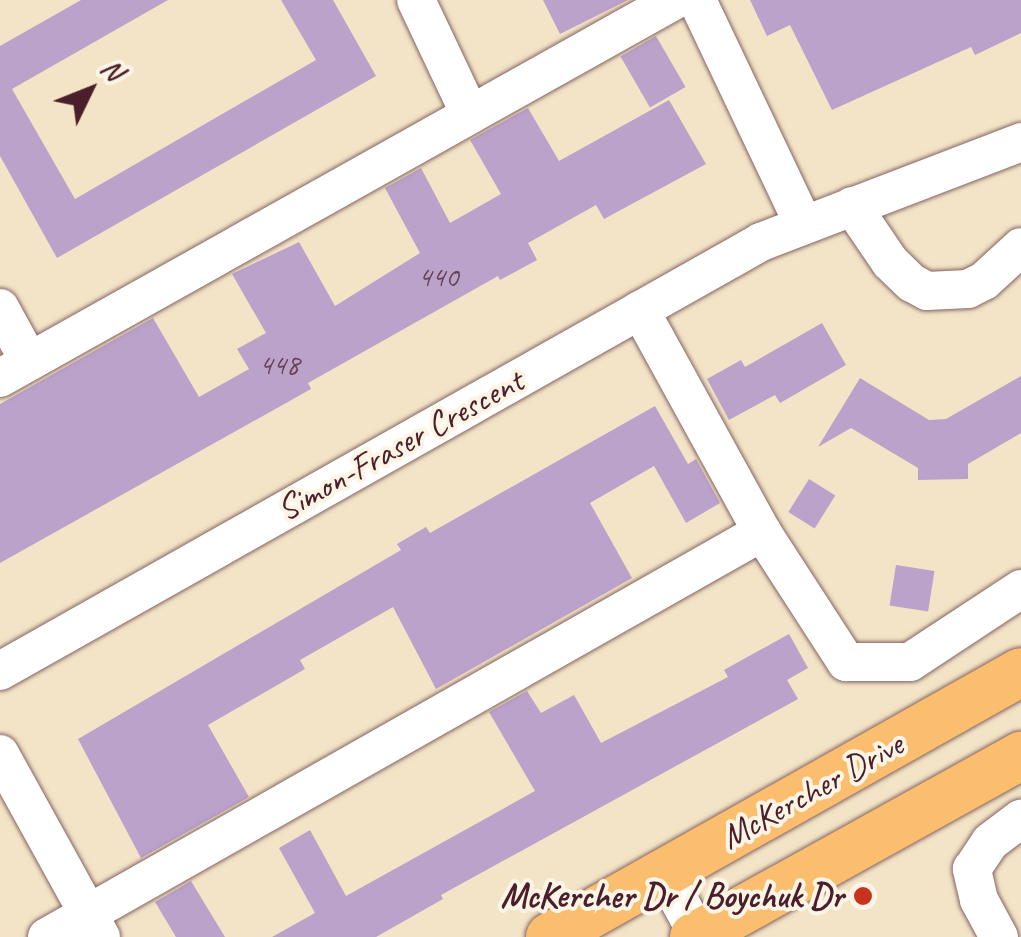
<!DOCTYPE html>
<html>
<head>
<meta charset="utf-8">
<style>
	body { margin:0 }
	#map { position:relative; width:1021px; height:937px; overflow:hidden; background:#f3e4c7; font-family:Caveat,sans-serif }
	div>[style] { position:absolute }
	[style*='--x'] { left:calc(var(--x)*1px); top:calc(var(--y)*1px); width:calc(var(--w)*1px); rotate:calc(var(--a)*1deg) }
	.building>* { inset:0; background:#baa2ca; transform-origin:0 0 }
	.roads { filter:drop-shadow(0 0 2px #856462) drop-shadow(0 0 2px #856462) }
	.minor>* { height:38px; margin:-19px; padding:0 19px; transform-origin:19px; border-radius:19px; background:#fff }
	.major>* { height:48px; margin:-24px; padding:0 24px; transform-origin:24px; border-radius:24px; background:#fabe6e }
	.dots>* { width:28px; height:28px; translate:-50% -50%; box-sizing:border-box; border:5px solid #fcf5e5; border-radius:50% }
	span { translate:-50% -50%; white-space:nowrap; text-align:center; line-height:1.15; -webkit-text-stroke:8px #fcf5e5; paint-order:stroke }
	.number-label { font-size:30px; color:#664053 }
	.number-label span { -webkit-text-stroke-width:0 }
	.street-label { font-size:35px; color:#4a1f2b }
	.poi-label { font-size:35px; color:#4a1f2b; font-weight:700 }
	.right { translate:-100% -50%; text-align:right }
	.north { position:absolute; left:40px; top:40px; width:100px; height:100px; -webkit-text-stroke:8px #fcf5e5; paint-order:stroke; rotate:47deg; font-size:28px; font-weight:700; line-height:40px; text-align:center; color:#4a1f2b }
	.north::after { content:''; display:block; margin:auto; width:35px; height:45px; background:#4a1f2b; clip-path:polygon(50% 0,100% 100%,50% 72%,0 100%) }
</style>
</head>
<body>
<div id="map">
	<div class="building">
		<i style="clip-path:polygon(81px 0,168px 0,12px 89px,75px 199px,316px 60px,281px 0,333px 0,376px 76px,57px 258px,0 156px,0 46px)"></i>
		<i style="clip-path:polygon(543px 0,628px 0,560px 34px)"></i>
		<i style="clip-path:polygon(750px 0,1021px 0,1021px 33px,975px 55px,971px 47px,832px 110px,790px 25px,767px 36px)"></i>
		<i style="left:656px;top:36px;width:59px;height:41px;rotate:60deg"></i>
		<i style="clip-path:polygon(669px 100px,706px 164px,604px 219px,596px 205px,528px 243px,537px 260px,500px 280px,498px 276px,308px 383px,311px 389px,0 563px,0 404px,153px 318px,199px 397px,249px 369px,237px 349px,266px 333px,232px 274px,299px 242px,335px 306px,420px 253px,385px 188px,421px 168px,450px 223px,501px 194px,470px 140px,528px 108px,559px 161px)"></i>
		<i style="clip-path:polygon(822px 323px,846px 365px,780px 403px,775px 395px,729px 420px,707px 379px,741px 360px,745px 367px)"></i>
		<i style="clip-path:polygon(1021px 376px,1021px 433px,968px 464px,968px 479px,918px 480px,918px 468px,851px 428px,818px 447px,860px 378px,929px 420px,946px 419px)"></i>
		<i style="clip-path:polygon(655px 406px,688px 464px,696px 459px,720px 503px,686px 523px,654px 466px,590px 503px,632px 578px,436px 689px,393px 607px,300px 660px,305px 669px,208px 725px,249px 797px,141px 858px,78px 739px,401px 550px,397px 544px,426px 527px,430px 533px)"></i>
		<i style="left:809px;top:479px;width:31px;height:39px;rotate:32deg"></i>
		<i style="left:896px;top:565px;width:39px;height:41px;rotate:9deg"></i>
		<i style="clip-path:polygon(789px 634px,808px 668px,787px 680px,798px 699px,441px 895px,443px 899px,376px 937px,272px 937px,315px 913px,279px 848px,310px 830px,346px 896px,535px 791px,489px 712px,527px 691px,541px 713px,574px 695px,601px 743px,728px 677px,724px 670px)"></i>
		<i style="clip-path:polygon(191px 881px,225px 937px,176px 937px,155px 902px)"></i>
	</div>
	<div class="roads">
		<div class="minor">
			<i style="--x:416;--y:0;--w:124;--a:64.7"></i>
			<i style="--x:697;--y:0;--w:249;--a:64.6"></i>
			<i style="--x:852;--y:206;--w:68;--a:55.8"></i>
			<i style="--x:890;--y:262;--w:30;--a:44"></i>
			<i style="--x:912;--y:283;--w:17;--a:28"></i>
			<i style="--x:927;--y:291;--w:41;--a:-2.8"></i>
			<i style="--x:968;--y:289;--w:18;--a:-27"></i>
			<i style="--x:984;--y:281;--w:50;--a:-42.6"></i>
			<i style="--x:0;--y:308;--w:60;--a:61.3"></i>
			<i style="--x:640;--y:310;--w:253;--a:61.2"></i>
			<i style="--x:762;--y:532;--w:155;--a:57.1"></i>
			<i style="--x:846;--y:662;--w:64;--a:0"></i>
			<i style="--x:910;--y:662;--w:133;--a:-33.3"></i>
			<i style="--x:0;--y:378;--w:774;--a:-29.25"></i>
			<i style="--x:0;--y:671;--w:874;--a:-29.41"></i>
			<i style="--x:761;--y:242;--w:279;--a:-21"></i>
			<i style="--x:0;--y:754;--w:209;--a:61.1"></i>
			<i style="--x:664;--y:873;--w:73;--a:61.3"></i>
			<i style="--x:47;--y:937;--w:822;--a:-29.53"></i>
			<i style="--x:999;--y:937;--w:42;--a:-118.4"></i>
			<i style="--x:979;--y:900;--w:32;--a:-103"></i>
			<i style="--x:972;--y:869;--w:32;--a:-56"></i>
			<i style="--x:990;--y:842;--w:39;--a:-37"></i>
		</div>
		<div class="major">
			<i style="--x:550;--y:937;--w:540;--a:-29.36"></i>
			<i style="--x:694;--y:937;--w:374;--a:-29"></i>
		</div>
	</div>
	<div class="dots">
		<i style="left:863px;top:896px;background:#c8321e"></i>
	</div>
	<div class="number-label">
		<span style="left:438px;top:276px">440</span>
		<span style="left:279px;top:364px">448</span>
	</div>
	<div class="street-label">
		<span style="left:400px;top:445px;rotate:-29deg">Simon-Fraser Crescent</span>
		<span style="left:812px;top:791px;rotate:-29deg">McKercher Drive</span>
	</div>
	<div class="poi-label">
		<span class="right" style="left:843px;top:896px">McKercher Dr / Boychuk Dr</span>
	</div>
	<div class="north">N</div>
</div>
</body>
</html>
